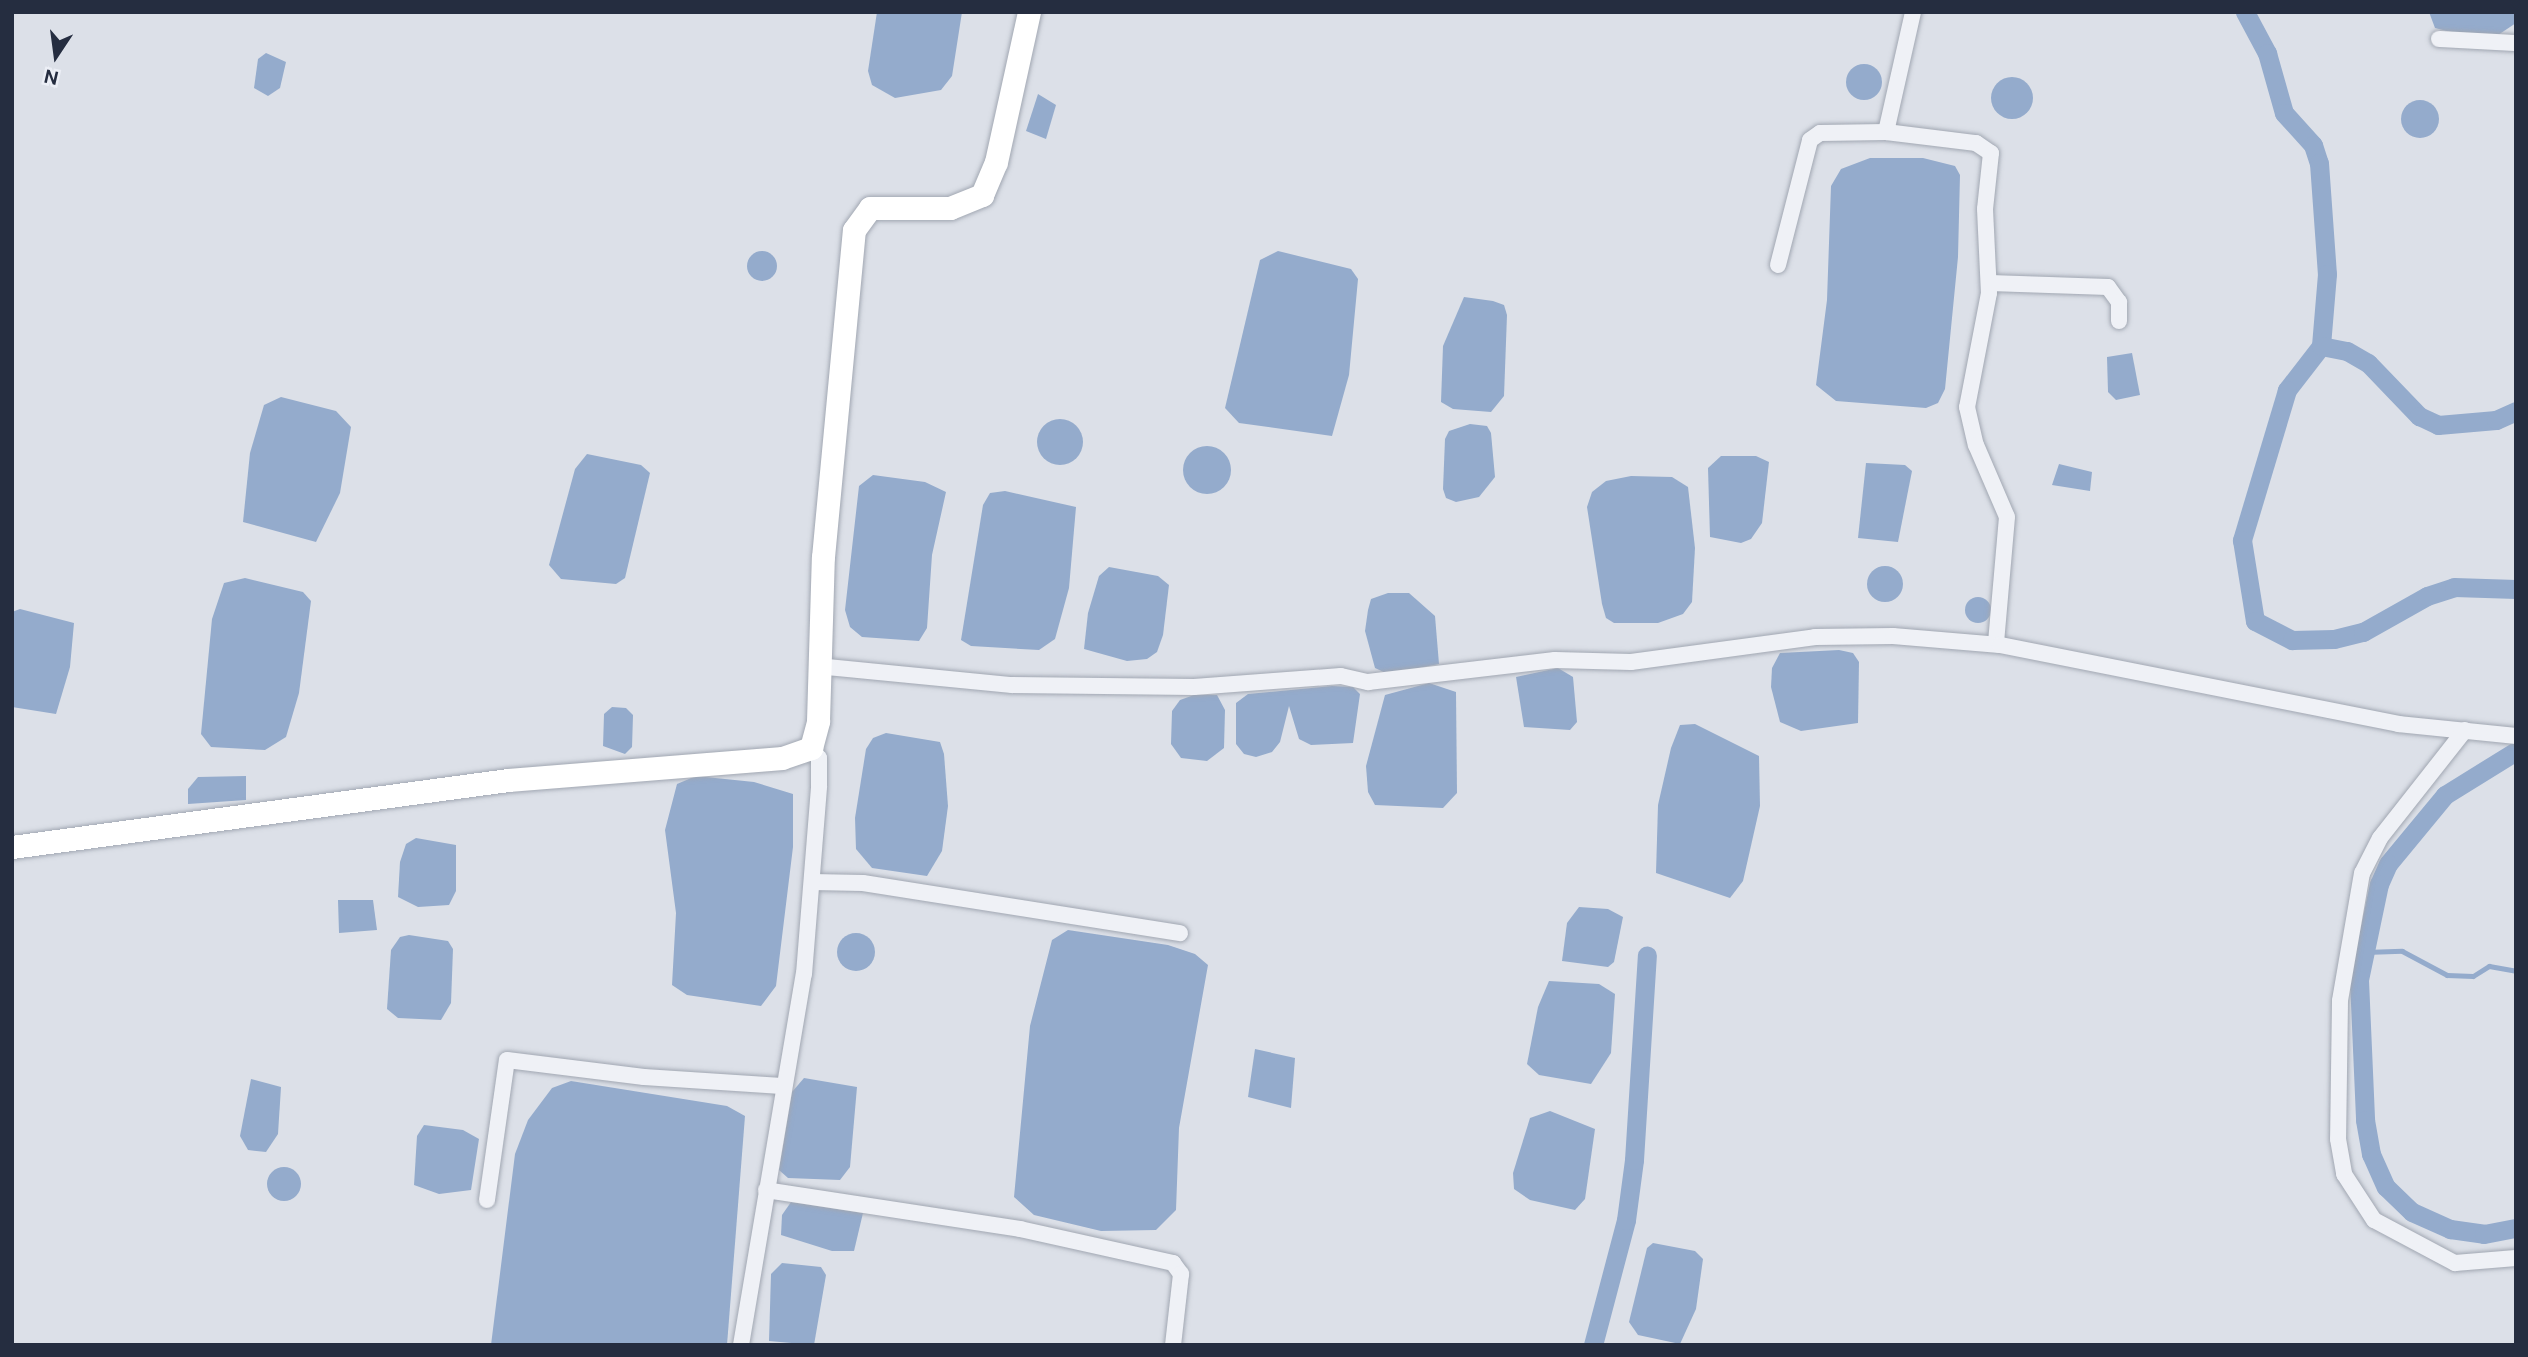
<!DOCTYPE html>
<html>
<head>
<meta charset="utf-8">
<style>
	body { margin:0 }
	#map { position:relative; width:2528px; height:1357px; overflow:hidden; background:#dce0e8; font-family:"DM Sans",sans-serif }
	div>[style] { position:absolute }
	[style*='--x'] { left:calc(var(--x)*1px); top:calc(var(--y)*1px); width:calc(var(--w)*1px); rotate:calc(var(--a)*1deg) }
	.water>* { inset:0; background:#94abcc }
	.round { border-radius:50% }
	.stream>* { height:5px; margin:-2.5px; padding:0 2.5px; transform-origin:2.5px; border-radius:2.5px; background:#94abcc }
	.canal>* { height:19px; margin:-9.5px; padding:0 9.5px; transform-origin:9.5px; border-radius:9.5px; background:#94abcc }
	.roads { filter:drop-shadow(0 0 2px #a1a7b2) drop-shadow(0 0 2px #a1a7b2) }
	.street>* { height:16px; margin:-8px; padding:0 8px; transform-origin:8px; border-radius:8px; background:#eff1f6 }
	.secondary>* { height:23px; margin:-11.5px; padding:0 11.5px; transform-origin:11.5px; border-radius:11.5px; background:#fff }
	span { translate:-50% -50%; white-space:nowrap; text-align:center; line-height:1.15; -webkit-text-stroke:5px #eceff6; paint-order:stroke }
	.frame { position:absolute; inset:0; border:14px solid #252d40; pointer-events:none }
	.north { position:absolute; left:21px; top:21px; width:70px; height:70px; -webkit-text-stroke:5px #eceff6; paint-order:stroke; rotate:193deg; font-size:19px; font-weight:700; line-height:28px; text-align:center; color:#252d40 }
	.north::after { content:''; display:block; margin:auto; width:24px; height:32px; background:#252d40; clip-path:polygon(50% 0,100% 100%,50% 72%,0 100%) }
</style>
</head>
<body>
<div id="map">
	<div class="water">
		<i style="clip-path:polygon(877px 12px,962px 12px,952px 76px,941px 90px,895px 98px,872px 85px,868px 71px)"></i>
		<i style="clip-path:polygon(2429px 12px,2516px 12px,2516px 23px,2498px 35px,2451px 32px,2435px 28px)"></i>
		<i style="clip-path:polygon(266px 53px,286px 62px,280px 88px,268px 96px,254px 88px,258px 59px)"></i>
		<i class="round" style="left:1846px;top:64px;width:36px;height:36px"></i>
		<i class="round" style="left:1991px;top:77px;width:42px;height:42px"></i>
		<i style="clip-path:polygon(1038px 94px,1056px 105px,1046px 139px,1026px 131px)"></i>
		<i class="round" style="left:2401px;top:100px;width:38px;height:38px"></i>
		<i style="clip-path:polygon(1870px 158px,1923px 158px,1955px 166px,1960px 175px,1958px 257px,1945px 389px,1938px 403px,1926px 408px,1836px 401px,1816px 385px,1827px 300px,1831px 186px,1841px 169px)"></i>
		<i class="round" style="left:747px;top:251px;width:30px;height:30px"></i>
		<i style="clip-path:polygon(1278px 251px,1351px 269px,1358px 279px,1349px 375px,1332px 436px,1239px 423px,1225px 408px,1260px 260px)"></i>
		<i style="clip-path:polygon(1464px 297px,1493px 301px,1504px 305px,1507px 315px,1504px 396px,1491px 412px,1453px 409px,1441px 402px,1443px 346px)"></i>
		<i style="clip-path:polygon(2132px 353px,2140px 395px,2116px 400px,2108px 392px,2107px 357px)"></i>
		<i style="clip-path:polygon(281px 397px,336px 411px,351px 427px,340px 493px,316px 542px,243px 522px,250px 453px,264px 405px)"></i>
		<i class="round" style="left:1037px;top:419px;width:46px;height:46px"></i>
		<i style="clip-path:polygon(1470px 424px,1487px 426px,1491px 433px,1495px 477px,1479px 497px,1456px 502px,1446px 498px,1443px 489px,1445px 439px,1449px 431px)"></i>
		<i class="round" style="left:1183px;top:446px;width:48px;height:48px"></i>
		<i style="clip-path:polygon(587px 454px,641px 465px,650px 473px,625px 578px,616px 584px,561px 579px,549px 565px,575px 469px)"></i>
		<i style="clip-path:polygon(1721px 456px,1756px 456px,1769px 462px,1762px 523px,1751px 539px,1741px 543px,1710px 537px,1708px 468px)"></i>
		<i style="clip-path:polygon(1866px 463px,1905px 465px,1912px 471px,1898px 542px,1858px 538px)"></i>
		<i style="clip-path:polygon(2059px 464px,2092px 472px,2090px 491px,2052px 485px)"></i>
		<i style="clip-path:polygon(873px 475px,925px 482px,946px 492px,932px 555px,927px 628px,919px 641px,862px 637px,850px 627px,845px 610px,859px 486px)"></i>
		<i style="clip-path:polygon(1631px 476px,1672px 477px,1688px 487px,1695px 548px,1692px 602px,1683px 614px,1658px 623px,1614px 623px,1606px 618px,1602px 604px,1587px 507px,1592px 492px,1606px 481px)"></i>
		<i style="clip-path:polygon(1005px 491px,1076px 507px,1069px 588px,1055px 639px,1039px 650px,971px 646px,961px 640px,983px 505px,990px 493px)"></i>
		<i class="round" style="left:1867px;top:566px;width:36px;height:36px"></i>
		<i style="clip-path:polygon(1109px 567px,1158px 576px,1169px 585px,1163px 635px,1157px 652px,1147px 659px,1127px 661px,1084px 649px,1088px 613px,1099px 576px)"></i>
		<i style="clip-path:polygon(245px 578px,303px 592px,311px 601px,299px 693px,286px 737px,265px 750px,211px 747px,201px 734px,212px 619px,224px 583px)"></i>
		<i style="clip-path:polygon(1388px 593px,1409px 593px,1435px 616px,1439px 664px,1388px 674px,1375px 668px,1365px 631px,1368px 610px,1371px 599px)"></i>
		<i class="round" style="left:1965px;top:597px;width:26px;height:26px"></i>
		<i style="clip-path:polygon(20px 609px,74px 623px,70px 667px,56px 714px,12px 707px,12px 612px)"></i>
		<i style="clip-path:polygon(1839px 650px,1853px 653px,1859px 662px,1858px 723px,1801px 731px,1780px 722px,1771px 687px,1772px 668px,1780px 653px)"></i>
		<i style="clip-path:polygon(1558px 668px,1573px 677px,1577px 722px,1570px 730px,1524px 727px,1516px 677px)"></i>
		<i style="clip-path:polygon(1429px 683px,1456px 692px,1457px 793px,1443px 808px,1375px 805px,1368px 792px,1366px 766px,1385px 695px)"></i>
		<i style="clip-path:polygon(1332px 686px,1353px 687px,1360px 694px,1353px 743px,1311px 745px,1299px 739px,1289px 706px,1280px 742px,1272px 752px,1256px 757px,1244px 754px,1236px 744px,1236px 703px,1248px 694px)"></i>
		<i style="clip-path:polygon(1194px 695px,1217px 695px,1225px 710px,1224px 748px,1207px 761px,1181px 758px,1171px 744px,1172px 711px,1180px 700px)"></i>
		<i style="clip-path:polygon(612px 707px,626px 708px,633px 715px,632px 747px,625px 754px,603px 746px,604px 714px)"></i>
		<i style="clip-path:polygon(1695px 724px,1759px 756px,1760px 806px,1743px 881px,1730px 898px,1656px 873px,1658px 805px,1671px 748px,1680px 725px)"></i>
		<i style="clip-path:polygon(886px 733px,940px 742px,944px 754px,948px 806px,942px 851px,927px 876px,872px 868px,856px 849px,855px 818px,866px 749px,873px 738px)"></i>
		<i style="clip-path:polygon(246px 776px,246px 800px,188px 804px,188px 789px,198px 777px)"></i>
		<i style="clip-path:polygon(696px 776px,754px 782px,793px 794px,793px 847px,776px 986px,761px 1006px,687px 995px,672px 985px,676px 913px,665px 830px,677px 784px)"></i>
		<i style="clip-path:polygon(416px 838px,456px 845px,456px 891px,449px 905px,418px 907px,398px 897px,400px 862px,406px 844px)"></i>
		<i style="clip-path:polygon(338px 900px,373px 900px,377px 930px,339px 933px)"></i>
		<i style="clip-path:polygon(1579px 907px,1608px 909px,1623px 917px,1614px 962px,1608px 967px,1562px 961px,1567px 923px)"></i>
		<i style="clip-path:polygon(1068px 930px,1168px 945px,1195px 954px,1208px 965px,1179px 1128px,1176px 1210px,1156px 1230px,1101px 1231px,1034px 1215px,1014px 1197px,1030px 1026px,1052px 940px)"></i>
		<i class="round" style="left:837px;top:933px;width:38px;height:38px"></i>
		<i style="clip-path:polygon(409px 935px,448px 941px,453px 949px,451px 1003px,441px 1020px,398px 1018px,387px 1009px,391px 950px,400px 937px)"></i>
		<i style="clip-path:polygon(1549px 981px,1599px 984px,1615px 994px,1611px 1053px,1591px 1084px,1539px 1075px,1527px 1064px,1538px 1007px)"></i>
		<i style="clip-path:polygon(1255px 1049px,1295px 1058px,1291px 1108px,1248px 1097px)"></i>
		<i style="clip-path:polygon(804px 1078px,857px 1087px,850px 1167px,840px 1180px,788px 1178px,779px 1170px,792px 1092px)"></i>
		<i style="clip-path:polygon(251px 1079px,281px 1087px,278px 1134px,266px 1152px,248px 1150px,240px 1136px)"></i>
		<i style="clip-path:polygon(571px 1081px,727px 1106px,745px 1116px,727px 1345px,491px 1345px,515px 1154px,528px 1120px,552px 1088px)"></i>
		<i style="clip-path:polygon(1550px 1111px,1595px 1129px,1585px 1199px,1575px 1210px,1530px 1200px,1514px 1189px,1513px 1173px,1530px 1118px)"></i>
		<i style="clip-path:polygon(424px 1125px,463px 1130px,479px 1139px,471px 1190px,439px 1194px,414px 1185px,417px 1136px)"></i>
		<i class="round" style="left:267px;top:1167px;width:34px;height:34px"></i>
		<i style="clip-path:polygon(791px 1202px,863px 1213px,854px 1251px,832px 1251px,781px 1235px,782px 1215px)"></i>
		<i style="clip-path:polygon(1653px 1243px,1695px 1251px,1703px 1259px,1696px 1309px,1680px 1344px,1638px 1335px,1629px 1322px,1647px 1248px)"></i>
		<i style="clip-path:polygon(782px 1263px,821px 1267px,826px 1275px,814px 1345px,769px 1341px,771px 1274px)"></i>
	</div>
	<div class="stream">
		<i style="--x:2365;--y:952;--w:37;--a:-2"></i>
		<i style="--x:2402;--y:951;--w:51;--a:28.1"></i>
		<i style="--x:2447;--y:975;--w:26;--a:2"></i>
		<i style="--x:2473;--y:976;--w:19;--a:-32"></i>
		<i style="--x:2489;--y:966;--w:27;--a:10"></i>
	</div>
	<div class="canal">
		<i style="--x:2245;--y:12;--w:47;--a:61.8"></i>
		<i style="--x:2267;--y:53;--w:62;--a:74.2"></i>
		<i style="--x:2284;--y:113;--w:43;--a:47.8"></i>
		<i style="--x:2313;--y:145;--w:19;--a:72"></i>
		<i style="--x:2319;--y:163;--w:111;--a:85.9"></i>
		<i style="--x:2327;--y:274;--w:72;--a:94.8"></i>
		<i style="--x:2321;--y:346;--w:56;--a:127.7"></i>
		<i style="--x:2287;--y:390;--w:157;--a:106.7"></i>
		<i style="--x:2242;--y:540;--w:82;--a:80.9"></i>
		<i style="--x:2255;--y:621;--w:42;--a:27.2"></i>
		<i style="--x:2292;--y:640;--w:42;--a:-1.4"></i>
		<i style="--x:2334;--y:639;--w:30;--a:-14"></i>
		<i style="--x:2363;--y:632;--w:73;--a:-29.4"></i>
		<i style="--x:2427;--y:596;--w:28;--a:-18"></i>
		<i style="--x:2454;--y:587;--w:62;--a:1.8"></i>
		<i style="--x:2321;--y:346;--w:26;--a:11"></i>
		<i style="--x:2347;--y:351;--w:24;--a:30"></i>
		<i style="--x:2368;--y:363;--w:74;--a:46.1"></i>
		<i style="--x:2419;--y:416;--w:21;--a:25"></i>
		<i style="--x:2438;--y:425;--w:58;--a:-4.9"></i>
		<i style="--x:2496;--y:420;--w:22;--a:-24"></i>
		<i style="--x:2516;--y:751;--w:84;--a:148.2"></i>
		<i style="--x:2445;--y:795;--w:89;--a:129.6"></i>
		<i style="--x:2388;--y:864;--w:22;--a:114"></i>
		<i style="--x:2379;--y:884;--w:98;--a:101.8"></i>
		<i style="--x:2359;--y:980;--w:140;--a:87.5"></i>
		<i style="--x:2365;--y:1120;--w:35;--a:80"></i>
		<i style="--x:2371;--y:1154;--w:36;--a:66"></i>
		<i style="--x:2386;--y:1187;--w:36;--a:44"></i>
		<i style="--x:2412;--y:1212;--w:42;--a:24.1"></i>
		<i style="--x:2450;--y:1229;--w:34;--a:8"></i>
		<i style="--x:2484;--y:1234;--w:33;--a:-11"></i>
		<i style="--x:1593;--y:1345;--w:129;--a:-75.2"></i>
		<i style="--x:1626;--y:1220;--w:61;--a:-82.4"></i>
		<i style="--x:1634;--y:1160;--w:205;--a:-86.4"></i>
	</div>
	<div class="roads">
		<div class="street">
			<i style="--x:2439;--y:39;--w:77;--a:3"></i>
			<i style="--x:1886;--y:132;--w:123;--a:-77.3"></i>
			<i style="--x:1778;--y:265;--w:129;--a:-75.6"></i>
			<i style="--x:1810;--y:140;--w:12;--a:-35"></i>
			<i style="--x:1820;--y:133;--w:66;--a:-0.9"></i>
			<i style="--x:1886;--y:132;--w:91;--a:7"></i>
			<i style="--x:1976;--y:143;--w:18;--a:34"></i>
			<i style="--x:1991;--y:153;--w:56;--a:96.1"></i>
			<i style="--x:1985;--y:209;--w:84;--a:87.3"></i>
			<i style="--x:1989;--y:293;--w:116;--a:100.9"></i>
			<i style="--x:1967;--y:407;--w:39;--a:77"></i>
			<i style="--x:1976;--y:445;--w:78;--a:66.7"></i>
			<i style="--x:2007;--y:517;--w:127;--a:95"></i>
			<i style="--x:1990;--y:283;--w:118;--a:1.9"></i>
			<i style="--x:2108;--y:287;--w:19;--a:54"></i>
			<i style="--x:2119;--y:302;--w:19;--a:90"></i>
			<i style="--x:817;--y:666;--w:196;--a:5.6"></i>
			<i style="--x:1012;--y:685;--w:182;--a:0.6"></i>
			<i style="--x:1194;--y:687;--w:147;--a:-4.3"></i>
			<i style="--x:1341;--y:676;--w:28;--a:13"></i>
			<i style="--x:1368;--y:682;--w:188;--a:-6.7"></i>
			<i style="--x:1555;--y:660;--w:76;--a:1.5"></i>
			<i style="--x:1631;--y:662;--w:186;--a:-7.7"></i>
			<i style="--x:1815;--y:637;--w:78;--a:-0.7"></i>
			<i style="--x:1893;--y:636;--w:107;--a:4.8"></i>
			<i style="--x:2000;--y:645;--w:406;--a:11.2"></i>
			<i style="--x:2398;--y:724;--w:119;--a:5.8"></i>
			<i style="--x:2465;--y:730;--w:137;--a:128.2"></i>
			<i style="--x:2380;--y:838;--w:39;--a:117"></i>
			<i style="--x:2362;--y:873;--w:130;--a:99.8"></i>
			<i style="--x:2340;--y:1001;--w:138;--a:90.8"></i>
			<i style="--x:2338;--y:1139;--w:36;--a:80"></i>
			<i style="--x:2344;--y:1174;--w:55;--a:56.9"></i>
			<i style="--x:2374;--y:1220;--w:92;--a:28"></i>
			<i style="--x:2455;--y:1263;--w:61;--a:-4.7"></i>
			<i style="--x:812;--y:882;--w:51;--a:1.1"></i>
			<i style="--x:863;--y:883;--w:321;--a:9"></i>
			<i style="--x:766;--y:1190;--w:257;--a:8.7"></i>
			<i style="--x:1020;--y:1229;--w:157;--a:12.5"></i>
			<i style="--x:1173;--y:1263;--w:14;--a:54"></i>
			<i style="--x:1181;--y:1274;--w:71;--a:96.4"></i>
			<i style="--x:487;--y:1200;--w:141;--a:-81.9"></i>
			<i style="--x:507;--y:1060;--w:138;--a:7.1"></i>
			<i style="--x:644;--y:1077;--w:138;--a:3.7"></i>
			<i style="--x:741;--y:1345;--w:376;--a:-80.4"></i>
			<i style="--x:804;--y:974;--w:189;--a:-85.4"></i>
			<i style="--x:819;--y:786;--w:28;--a:-90"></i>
			<i style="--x:819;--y:758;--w:13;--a:-129"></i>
		</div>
		<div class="secondary">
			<i style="--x:12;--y:847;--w:501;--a:-7.69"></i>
			<i style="--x:508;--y:780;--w:275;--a:-4.6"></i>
			<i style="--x:782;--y:758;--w:31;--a:-19"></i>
			<i style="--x:811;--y:748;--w:28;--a:-75"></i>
			<i style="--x:818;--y:721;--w:164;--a:-88.3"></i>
			<i style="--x:823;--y:557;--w:328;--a:-84.6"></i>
			<i style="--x:854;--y:230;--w:27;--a:-54"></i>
			<i style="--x:870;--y:208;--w:80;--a:0"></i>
			<i style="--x:950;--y:208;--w:35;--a:-22"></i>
			<i style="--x:982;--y:195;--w:36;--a:-67"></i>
			<i style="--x:996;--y:162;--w:154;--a:-77.6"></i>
		</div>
	</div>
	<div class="frame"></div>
	<div class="north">N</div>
</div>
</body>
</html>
